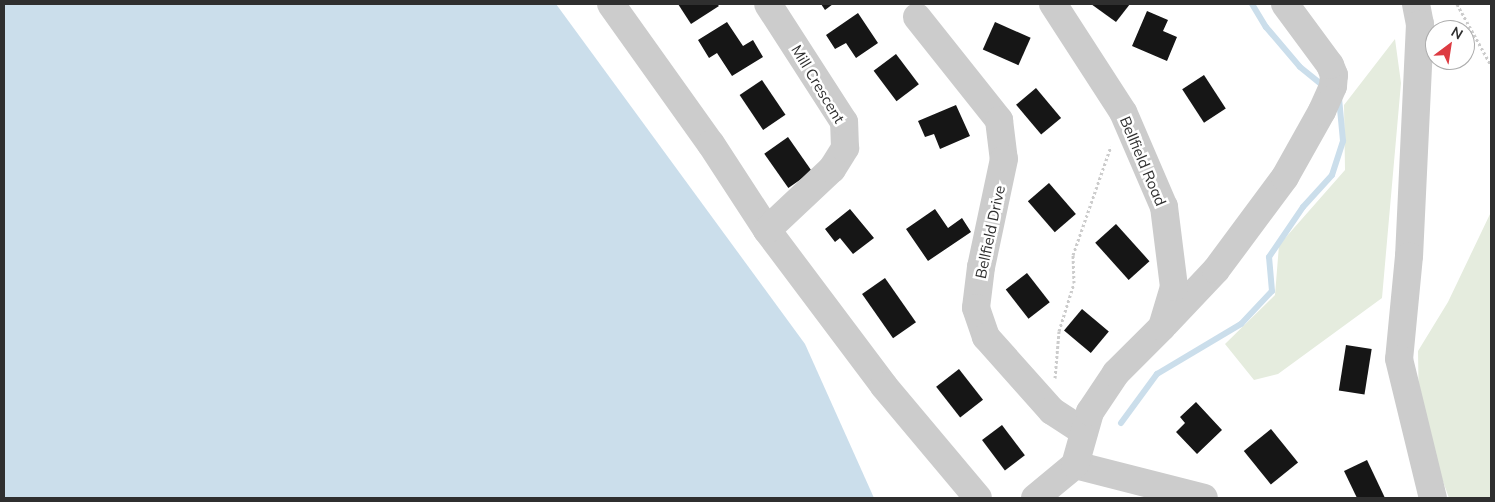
<!DOCTYPE html>
<html>
<head>
<meta charset="utf-8">
<style>
	body { margin:0 }
	#map { position:relative; width:1495px; height:502px; overflow:hidden; background:#fff; font-family:Mulish,sans-serif }
	div>[style] { position:absolute }
	[style*='--x'] { left:calc(var(--x)*1px); top:calc(var(--y)*1px); width:calc(var(--w)*1px); rotate:calc(var(--a)*1deg) }
	.green>* { inset:0; background:#e5ecde }
	.water>* { inset:0; background:#cbdeeb }
	.stream>* { height:6px; margin:-3px; padding:0 3px; transform-origin:3px; border-radius:3px; background:#cbdeeb }
	.building>* { inset:0; background:#161616; transform-origin:0 0 }
	.path>* { height:3px; margin-top:-1.5px; transform-origin:0; background:repeating-linear-gradient(90deg,#ccc 0 2.5px,transparent 0 5px) }
	.minor>* { height:28px; margin:-14px; padding:0 14px; transform-origin:14px; border-radius:14px; background:#ccc }
	span { translate:-50% -50%; white-space:nowrap; text-align:center; line-height:1.15; -webkit-text-stroke:5px #fff; paint-order:stroke }
	.street-label { font-size:15px; color:#2f2f2f }
	.frame { position:absolute; inset:0; border:5px solid #2f2f2f; pointer-events:none }
	.north { position:absolute; left:1425px; top:20px; width:50px; height:50px; box-sizing:border-box; background:#fff; border:1px solid #acacac; border-radius:50%; rotate:31deg; font-size:14px; font-weight:700; line-height:20px; text-align:center; color:#2f2f2f }
	.north::after { content:''; display:block; margin:auto; width:18px; height:22px; background:#dd3b42; clip-path:polygon(50% 0,100% 100%,50% 72%,0 100%) }
</style>
</head>
<body>
<div id="map">
	<div class="green">
		<i style="clip-path:polygon(1395px 39px,1401px 83px,1382px 298px,1278px 374px,1254px 380px,1225px 344px,1275px 295px,1279px 245px,1345px 170px,1344px 105px)"></i>
		<i style="clip-path:polygon(1491px 212px,1491px 498px,1449px 498px,1419px 416px,1418px 351px,1448px 302px)"></i>
	</div>
	<div class="water">
		<i style="clip-path:polygon(4px 4px,556px 4px,805px 344px,874px 498px,4px 498px)"></i>
	</div>
	<div class="stream">
		<i style="--x:1252;--y:4;--w:27;--a:59"></i>
		<i style="--x:1266;--y:27;--w:52;--a:49.6"></i>
		<i style="--x:1300;--y:67;--w:32;--a:39"></i>
		<i style="--x:1121;--y:423;--w:61;--a:-53.7"></i>
		<i style="--x:1157;--y:374;--w:98;--a:-30.8"></i>
		<i style="--x:1241;--y:324;--w:45;--a:-46.8"></i>
		<i style="--x:1272;--y:291;--w:34;--a:-95"></i>
		<i style="--x:1269;--y:257;--w:60;--a:-55.8"></i>
		<i style="--x:1303;--y:207;--w:43;--a:-47.8"></i>
		<i style="--x:1332;--y:175;--w:36;--a:-72"></i>
		<i style="--x:1343;--y:141;--w:43;--a:-95.3"></i>
	</div>
	<div class="building">
		<i style="clip-path:polygon(678px 4px,717px 4px,719px 6px,691px 24px)"></i>
		<i style="clip-path:polygon(821px 4px,833px 4px,825px 10px)"></i>
		<i style="clip-path:polygon(1091px 4px,1130px 4px,1116px 22px)"></i>
		<i style="clip-path:polygon(1147px 11px,1168px 20px,1163px 31px,1177px 37px,1167px 61px,1132px 46px)"></i>
		<i style="clip-path:polygon(858px 13px,878px 43px,856px 58px,846px 43px,835px 49px,826px 35px)"></i>
		<i style="clip-path:polygon(727px 22px,743px 46px,753px 40px,763px 57px,732px 76px,717px 53px,709px 58px,698px 40px)"></i>
		<i style="left:995px;top:22px;width:39px;height:30px;rotate:24deg"></i>
		<i style="left:896px;top:54px;width:38px;height:28px;rotate:53deg"></i>
		<i style="left:1204px;top:75px;width:40px;height:26px;rotate:57deg"></i>
		<i style="left:762px;top:80px;width:42px;height:27px;rotate:56deg"></i>
		<i style="left:1036px;top:88px;width:39px;height:26px;rotate:50deg"></i>
		<i style="clip-path:polygon(956px 105px,970px 136px,940px 149px,934px 134px,925px 137px,918px 121px)"></i>
		<i style="left:788px;top:137px;width:42px;height:29px;rotate:55deg"></i>
		<i style="left:1049px;top:183px;width:41px;height:28px;rotate:49deg"></i>
		<i style="clip-path:polygon(850px 209px,874px 238px,853px 254px,840px 238px,835px 242px,825px 229px)"></i>
		<i style="clip-path:polygon(935px 209px,948px 228px,962px 218px,971px 232px,928px 261px,906px 229px)"></i>
		<i style="left:1116px;top:224px;width:50px;height:28px;rotate:48deg"></i>
		<i style="left:1027px;top:273px;width:37px;height:27px;rotate:52deg"></i>
		<i style="left:885px;top:278px;width:54px;height:28px;rotate:55deg"></i>
		<i style="left:1082px;top:309px;width:35px;height:28px;rotate:40deg"></i>
		<i style="left:1346px;top:345px;width:26px;height:46px;rotate:9deg"></i>
		<i style="left:959px;top:369px;width:39px;height:29px;rotate:52deg"></i>
		<i style="clip-path:polygon(1196px 402px,1222px 430px,1197px 454px,1176px 432px,1185px 423px,1180px 417px)"></i>
		<i style="left:1002px;top:425px;width:38px;height:25px;rotate:53deg"></i>
		<i style="left:1271px;top:429px;width:43px;height:35px;rotate:51deg"></i>
		<i style="clip-path:polygon(1367px 460px,1385px 498px,1357px 498px,1344px 471px)"></i>
	</div>
	<div class="path">
		<i style="--x:1457;--y:4;--w:70;--a:60.9"></i>
		<i style="--x:1055;--y:378;--w:47;--a:-85.1"></i>
		<i style="--x:1059;--y:331;--w:50;--a:-72.6"></i>
		<i style="--x:1074;--y:283;--w:28;--a:-92"></i>
		<i style="--x:1073;--y:255;--w:115;--a:-70.8"></i>
	</div>
	<div class="minor">
		<i style="--x:611;--y:4;--w:172;--a:54.5"></i>
		<i style="--x:711;--y:144;--w:103;--a:56.9"></i>
		<i style="--x:767;--y:230;--w:195;--a:53.1"></i>
		<i style="--x:884;--y:386;--w:146;--a:50"></i>
		<i style="--x:1416;--y:4;--w:20;--a:79"></i>
		<i style="--x:1420;--y:24;--w:232;--a:92.7"></i>
		<i style="--x:1409;--y:256;--w:103;--a:95.5"></i>
		<i style="--x:1399;--y:359;--w:143;--a:76.3"></i>
		<i style="--x:917;--y:17;--w:132;--a:51.5"></i>
		<i style="--x:999;--y:120;--w:39;--a:83"></i>
		<i style="--x:1004;--y:159;--w:110;--a:102"></i>
		<i style="--x:981;--y:267;--w:41;--a:97"></i>
		<i style="--x:976;--y:308;--w:31;--a:71"></i>
		<i style="--x:986;--y:337;--w:99;--a:48.3"></i>
		<i style="--x:1052;--y:411;--w:38;--a:33"></i>
		<i style="--x:767;--y:230;--w:89;--a:-43.2"></i>
		<i style="--x:832;--y:169;--w:25;--a:-58"></i>
		<i style="--x:845;--y:148;--w:26;--a:-92"></i>
		<i style="--x:844;--y:122;--w:140;--a:-122.8"></i>
		<i style="--x:1165;--y:324;--w:74;--a:-46.6"></i>
		<i style="--x:1216;--y:270;--w:116;--a:-53.4"></i>
		<i style="--x:1285;--y:177;--w:76;--a:-60.7"></i>
		<i style="--x:1322;--y:111;--w:27;--a:-66"></i>
		<i style="--x:1333;--y:86;--w:11;--a:-85"></i>
		<i style="--x:1334;--y:75;--w:11;--a:-112"></i>
		<i style="--x:1330;--y:65;--w:76;--a:-126.4"></i>
		<i style="--x:1075;--y:465;--w:133;--a:14.3"></i>
		<i style="--x:1035;--y:498;--w:52;--a:-39.5"></i>
		<i style="--x:1075;--y:465;--w:55;--a:-74.2"></i>
		<i style="--x:1090;--y:412;--w:47;--a:-56.3"></i>
		<i style="--x:1116;--y:373;--w:65;--a:-45"></i>
		<i style="--x:1162;--y:327;--w:42;--a:-73.3"></i>
		<i style="--x:1174;--y:287;--w:81;--a:-97.1"></i>
		<i style="--x:1164;--y:207;--w:103;--a:-113.3"></i>
		<i style="--x:1123;--y:112;--w:129;--a:-122.9"></i>
	</div>
	<div class="street-label">
		<span style="left:818px;top:84px;rotate:59deg">Mill Crescent</span>
		<span style="left:1143px;top:161px;rotate:67deg">Bellfield Road</span>
		<span style="left:990px;top:232px;rotate:-78deg">Bellfield Drive</span>
	</div>
	<div class="frame"></div>
	<div class="north">N</div>
</div>
</body>
</html>
